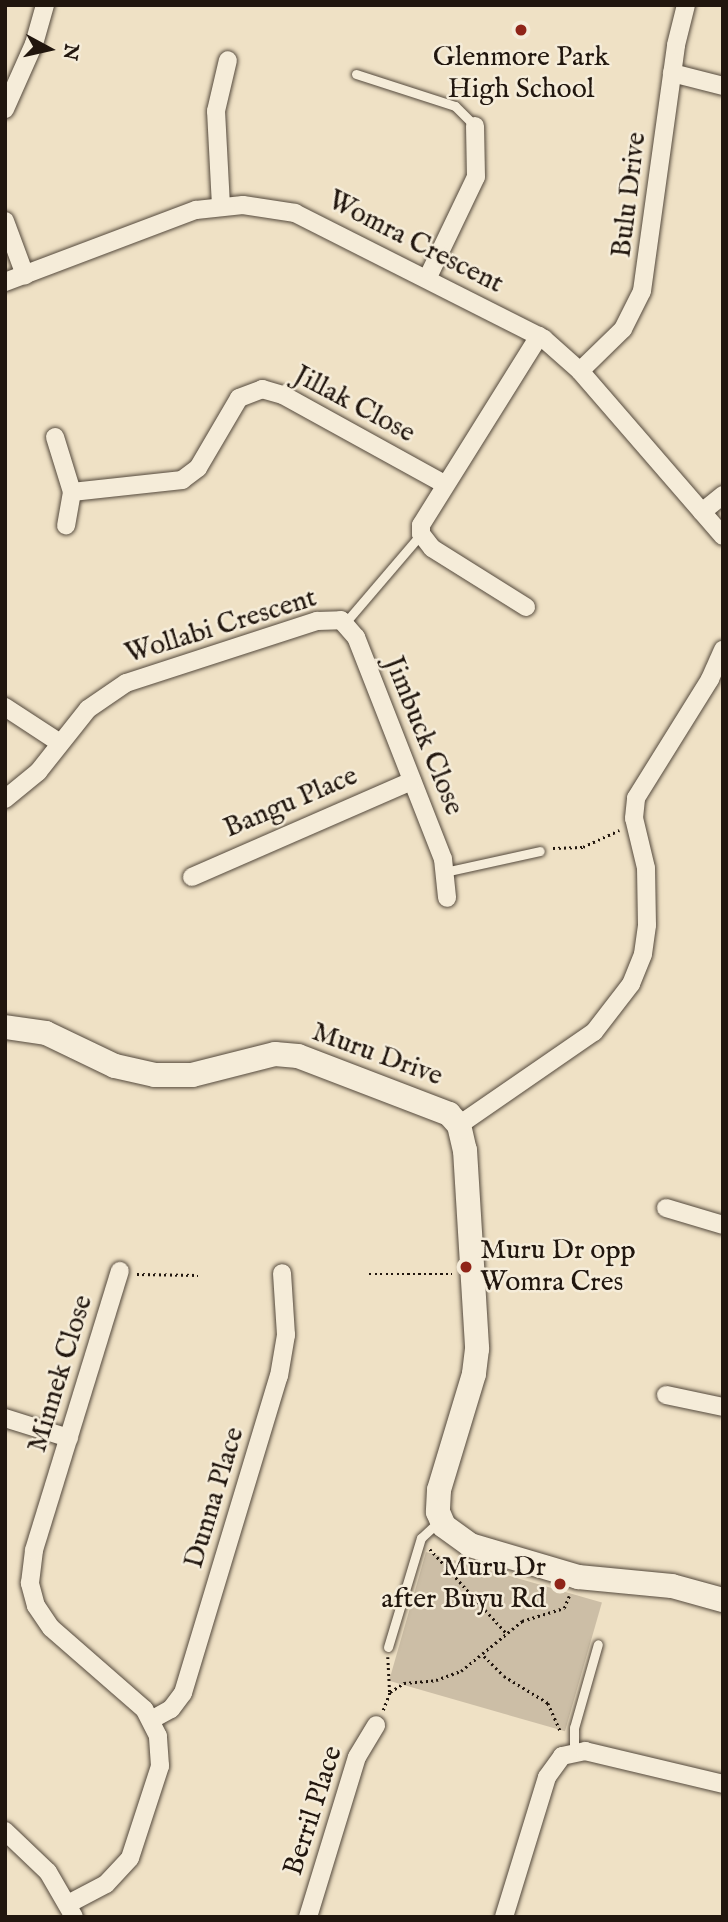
<!DOCTYPE html>
<html>
<head>
<meta charset="utf-8">
<style>
	body { margin:0 }
	#map { position:relative; width:728px; height:1922px; overflow:hidden; background:#efe1c5; font-family:"IM FELL English",serif }
	div>[style] { position:absolute }
	[style*='--x'] { left:calc(var(--x)*1px); top:calc(var(--y)*1px); width:calc(var(--w)*1px); rotate:calc(var(--a)*1deg) }
	.green>* { inset:0; background:#ccbea6; transform-origin:0 0 }
	.path>* { height:2.5px; margin-top:-1.25px; transform-origin:0; background:repeating-linear-gradient(90deg,#21160e 0 2px,transparent 0 5.5px) }
	.roads { filter:drop-shadow(0 0 2px #54493c) drop-shadow(0 0 2px #54493c) }
	.lane>* { height:9px; margin:-4.5px; padding:0 4.5px; transform-origin:4.5px; border-radius:4.5px; background:#f5ecd9 }
	.street>* { height:18px; margin:-9px; padding:0 9px; transform-origin:9px; border-radius:9px; background:#f5ecd9 }
	.secondary>* { height:24px; margin:-12px; padding:0 12px; transform-origin:12px; border-radius:12px; background:#f5ecd9 }
	.dots>* { width:19px; height:19px; translate:-50% -50%; box-sizing:border-box; border:4px solid #f5ecd9; border-radius:50% }
	span { translate:-50% -50%; white-space:nowrap; text-align:center; line-height:1.15; -webkit-text-stroke:5px #f5ecd9; paint-order:stroke }
	.poi-label { font-size:28px; color:#21160e }
	.left { translate:0 -50%; text-align:left }
	.right { translate:-100% -50%; text-align:right }
	.street-label { font-size:28px; color:#21160e }
	.frame { position:absolute; inset:0; border:7px solid #21160e; pointer-events:none }
	.north { position:absolute; left:14px; top:14px; width:70px; height:70px; -webkit-text-stroke:5px #f5ecd9; paint-order:stroke; rotate:98deg; font-size:19px; font-weight:700; line-height:28px; text-align:center; color:#21160e }
	.north::after { content:''; display:block; margin:auto; width:24px; height:32px; background:#21160e; clip-path:polygon(50% 0,100% 100%,50% 72%,0 100%) }
</style>
</head>
<body>
<div id="map">
	<div class="green">
		<i style="left:426px;top:1552px;width:183px;height:134px;rotate:16deg"></i>
	</div>
	<div class="path">
		<i style="--x:553;--y:848;--w:30;--a:-2"></i>
		<i style="--x:583;--y:847;--w:40;--a:-25"></i>
		<i style="--x:137;--y:1274;--w:61;--a:0.9"></i>
		<i style="--x:369;--y:1274;--w:83;--a:0"></i>
		<i style="--x:430;--y:1549;--w:115;--a:47.8"></i>
		<i style="--x:484;--y:1656;--w:28;--a:45"></i>
		<i style="--x:504;--y:1676;--w:52;--a:31.5"></i>
		<i style="--x:548;--y:1703;--w:32;--a:66"></i>
		<i style="--x:388;--y:1657;--w:35;--a:87"></i>
		<i style="--x:383;--y:1710;--w:19;--a:-69"></i>
		<i style="--x:390;--y:1692;--w:17;--a:-33"></i>
		<i style="--x:404;--y:1683;--w:32;--a:-5"></i>
		<i style="--x:436;--y:1680;--w:27;--a:-20"></i>
		<i style="--x:461;--y:1671;--w:79;--a:-39.3"></i>
		<i style="--x:522;--y:1621;--w:44;--a:-17.2"></i>
		<i style="--x:564;--y:1608;--w:13;--a:-67"></i>
	</div>
	<div class="roads">
		<div class="lane">
			<i style="--x:356;--y:74;--w:104;--a:17.9"></i>
			<i style="--x:455;--y:106;--w:28;--a:45"></i>
			<i style="--x:345;--y:623;--w:117;--a:-49.5"></i>
			<i style="--x:445;--y:872;--w:97;--a:-12.5"></i>
			<i style="--x:388;--y:1647;--w:114;--a:-73.2"></i>
			<i style="--x:421;--y:1538;--w:25;--a:-43"></i>
			<i style="--x:574;--y:1751;--w:23;--a:-90"></i>
			<i style="--x:574;--y:1728;--w:87;--a:-74.1"></i>
		</div>
		<div class="street">
			<i style="--x:672;--y:73;--w:53;--a:14.3"></i>
			<i style="--x:5;--y:109;--w:71;--a:-66"></i>
			<i style="--x:34;--y:44;--w:41;--a:-74.2"></i>
			<i style="--x:221;--y:206;--w:95;--a:-93"></i>
			<i style="--x:216;--y:111;--w:52;--a:-76.8"></i>
			<i style="--x:5;--y:221;--w:58;--a:69.7"></i>
			<i style="--x:428;--y:277;--w:111;--a:-64.4"></i>
			<i style="--x:476;--y:177;--w:51;--a:-91.1"></i>
			<i style="--x:5;--y:282;--w:204;--a:-20.7"></i>
			<i style="--x:196;--y:210;--w:47;--a:-6.1"></i>
			<i style="--x:243;--y:205;--w:53;--a:8.7"></i>
			<i style="--x:295;--y:213;--w:279;--a:26.8"></i>
			<i style="--x:544;--y:339;--w:48;--a:41.6"></i>
			<i style="--x:580;--y:371;--w:218;--a:49.1"></i>
			<i style="--x:580;--y:371;--w:60;--a:-44.3"></i>
			<i style="--x:623;--y:329;--w:42;--a:-63.4"></i>
			<i style="--x:642;--y:291;--w:248;--a:-82.1"></i>
			<i style="--x:676;--y:45;--w:41;--a:-76"></i>
			<i style="--x:55;--y:437;--w:58;--a:72.8"></i>
			<i style="--x:72;--y:492;--w:34;--a:100"></i>
			<i style="--x:72;--y:492;--w:111;--a:-6.2"></i>
			<i style="--x:182;--y:480;--w:20;--a:-37"></i>
			<i style="--x:198;--y:468;--w:81;--a:-59.6"></i>
			<i style="--x:239;--y:398;--w:25;--a:-21"></i>
			<i style="--x:262;--y:389;--w:22;--a:16"></i>
			<i style="--x:283;--y:395;--w:184;--a:28.9"></i>
			<i style="--x:702;--y:512;--w:27;--a:-39"></i>
			<i style="--x:526;--y:607;--w:111;--a:-147.9"></i>
			<i style="--x:432;--y:548;--w:18;--a:-128"></i>
			<i style="--x:421;--y:534;--w:9;--a:-90"></i>
			<i style="--x:421;--y:525;--w:223;--a:-58"></i>
			<i style="--x:5;--y:707;--w:66;--a:33.2"></i>
			<i style="--x:5;--y:799;--w:43;--a:-39.3"></i>
			<i style="--x:38;--y:772;--w:80;--a:-51.6"></i>
			<i style="--x:88;--y:709;--w:46;--a:-34.4"></i>
			<i style="--x:126;--y:683;--w:201;--a:-18"></i>
			<i style="--x:317;--y:621;--w:24;--a:-2"></i>
			<i style="--x:341;--y:620;--w:23;--a:49"></i>
			<i style="--x:356;--y:637;--w:238;--a:68.6"></i>
			<i style="--x:443;--y:859;--w:39;--a:84"></i>
			<i style="--x:192;--y:877;--w:240;--a:-23.6"></i>
			<i style="--x:459;--y:1125;--w:164;--a:-34.6"></i>
			<i style="--x:594;--y:1032;--w:61;--a:-52.4"></i>
			<i style="--x:631;--y:984;--w:32;--a:-68"></i>
			<i style="--x:643;--y:954;--w:29;--a:-82"></i>
			<i style="--x:647;--y:925;--w:57;--a:-91"></i>
			<i style="--x:646;--y:868;--w:51;--a:-103.5"></i>
			<i style="--x:634;--y:818;--w:20;--a:-84"></i>
			<i style="--x:636;--y:798;--w:140;--a:-58.1"></i>
			<i style="--x:710;--y:679;--w:32;--a:-66"></i>
			<i style="--x:666;--y:1208;--w:59;--a:16.6"></i>
			<i style="--x:666;--y:1395;--w:58;--a:11.9"></i>
			<i style="--x:5;--y:1418;--w:67;--a:17.4"></i>
			<i style="--x:151;--y:1720;--w:23;--a:-29"></i>
			<i style="--x:171;--y:1709;--w:20;--a:-53"></i>
			<i style="--x:183;--y:1693;--w:331;--a:-73.2"></i>
			<i style="--x:279;--y:1376;--w:42;--a:-80.3"></i>
			<i style="--x:286;--y:1335;--w:62;--a:-93.7"></i>
			<i style="--x:5;--y:1831;--w:59;--a:43.6"></i>
			<i style="--x:48;--y:1872;--w:52;--a:60"></i>
			<i style="--x:68;--y:1904;--w:43;--a:-27.8"></i>
			<i style="--x:106;--y:1884;--w:35;--a:-47"></i>
			<i style="--x:130;--y:1858;--w:97;--a:-71.9"></i>
			<i style="--x:160;--y:1766;--w:30;--a:-94"></i>
			<i style="--x:158;--y:1736;--w:30;--a:-117"></i>
			<i style="--x:144;--y:1709;--w:123;--a:-138.9"></i>
			<i style="--x:51;--y:1628;--w:27;--a:-124"></i>
			<i style="--x:36;--y:1606;--w:24;--a:-105"></i>
			<i style="--x:30;--y:1583;--w:33;--a:-83"></i>
			<i style="--x:34;--y:1550;--w:292;--a:-72.9"></i>
			<i style="--x:308;--y:1917;--w:167;--a:-73"></i>
			<i style="--x:357;--y:1757;--w:37;--a:-59"></i>
			<i style="--x:504;--y:1917;--w:146;--a:-72.9"></i>
			<i style="--x:547;--y:1777;--w:26;--a:-54"></i>
			<i style="--x:562;--y:1756;--w:24;--a:-12"></i>
			<i style="--x:585;--y:1751;--w:142;--a:13.4"></i>
		</div>
		<div class="secondary">
			<i style="--x:5;--y:1027;--w:41;--a:8.3"></i>
			<i style="--x:46;--y:1033;--w:76;--a:25.6"></i>
			<i style="--x:115;--y:1066;--w:41;--a:12.7"></i>
			<i style="--x:155;--y:1075;--w:37;--a:0"></i>
			<i style="--x:192;--y:1075;--w:86;--a:-14.2"></i>
			<i style="--x:275;--y:1054;--w:23;--a:5"></i>
			<i style="--x:298;--y:1056;--w:162;--a:21"></i>
			<i style="--x:449;--y:1114;--w:15;--a:48"></i>
			<i style="--x:459;--y:1125;--w:26;--a:77"></i>
			<i style="--x:465;--y:1150;--w:199;--a:86.5"></i>
			<i style="--x:477;--y:1349;--w:25;--a:97"></i>
			<i style="--x:474;--y:1374;--w:121;--a:106.8"></i>
			<i style="--x:439;--y:1490;--w:22;--a:93"></i>
			<i style="--x:438;--y:1512;--w:15;--a:67"></i>
			<i style="--x:444;--y:1526;--w:32;--a:36"></i>
			<i style="--x:470;--y:1545;--w:113;--a:16.5"></i>
			<i style="--x:578;--y:1577;--w:94;--a:5.5"></i>
			<i style="--x:672;--y:1586;--w:53;--a:15.4"></i>
		</div>
	</div>
	<div class="dots">
		<i style="left:521px;top:30px;background:#8f2418"></i>
		<i style="left:466px;top:1267px;background:#8f2418"></i>
		<i style="left:560px;top:1584px;background:#8f2418"></i>
	</div>
	<div class="poi-label">
		<span style="left:521px;top:74px">Glenmore Park<br>High School</span>
		<span class="left" style="left:480px;top:1267px">Muru Dr opp<br>Womra Cres</span>
		<span class="right" style="left:546px;top:1584px">Muru Dr<br>after Buyu Rd</span>
	</div>
	<div class="street-label">
		<span style="left:630px;top:195px;rotate:-83deg">Bulu Drive</span>
		<span style="left:415px;top:243px;rotate:27deg">Womra Crescent</span>
		<span style="left:354px;top:405px;rotate:28deg">Jillak Close</span>
		<span style="left:221px;top:627px;rotate:-17deg">Wollabi Crescent</span>
		<span style="left:423px;top:736px;rotate:68deg">Jimbuck Close</span>
		<span style="left:291px;top:803px;rotate:-23deg">Bangu Place</span>
		<span style="left:377px;top:1055px;rotate:20deg">Muru Drive</span>
		<span style="left:61px;top:1374px;rotate:-73deg">Minnek Close</span>
		<span style="left:215px;top:1498px;rotate:-73deg">Dunna Place</span>
		<span style="left:314px;top:1811px;rotate:-72deg">Berril Place</span>
	</div>
	<div class="frame"></div>
	<div class="north">N</div>
</div>
</body>
</html>
